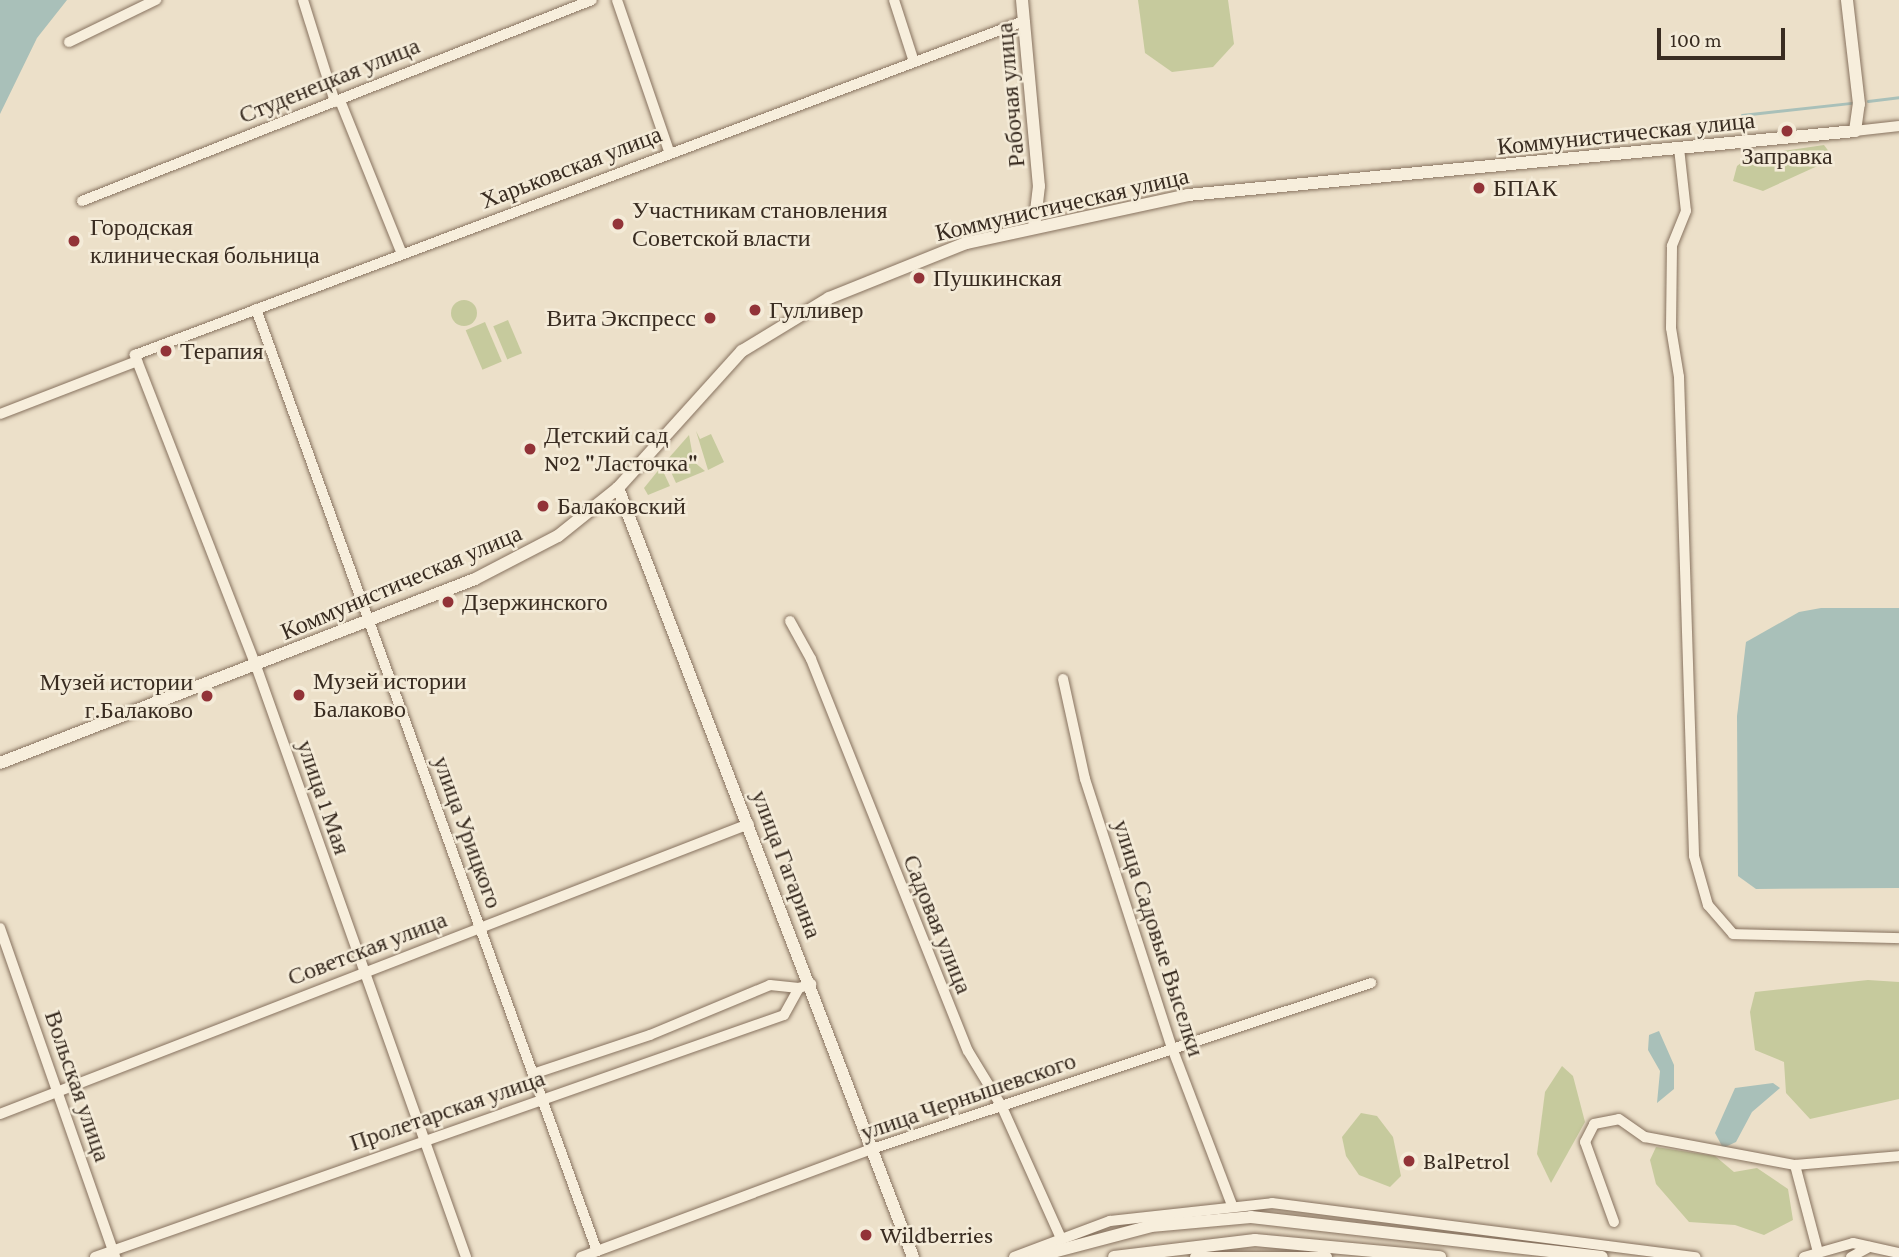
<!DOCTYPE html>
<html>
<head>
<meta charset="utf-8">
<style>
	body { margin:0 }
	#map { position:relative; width:1899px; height:1257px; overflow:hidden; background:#ece0c9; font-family:"Crimson Pro",serif }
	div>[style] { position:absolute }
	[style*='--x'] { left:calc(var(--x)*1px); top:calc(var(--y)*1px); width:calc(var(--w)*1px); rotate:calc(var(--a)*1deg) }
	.green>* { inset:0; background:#c6ca9d; transform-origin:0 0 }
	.round { border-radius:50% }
	.water>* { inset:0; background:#a9c0b9 }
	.stream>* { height:2.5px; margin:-1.25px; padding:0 1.25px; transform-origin:1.25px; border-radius:1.25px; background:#a9c0b9 }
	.roads { filter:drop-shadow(0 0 2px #87725f) drop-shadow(0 0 2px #87725f) }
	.minor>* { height:10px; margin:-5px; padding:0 5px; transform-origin:5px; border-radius:5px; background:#f7eedc }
	.tertiary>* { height:12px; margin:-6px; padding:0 6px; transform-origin:6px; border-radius:6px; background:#f7eedc }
	.secondary>* { height:12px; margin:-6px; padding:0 6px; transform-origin:6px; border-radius:6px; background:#f7eedc }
	.dots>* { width:19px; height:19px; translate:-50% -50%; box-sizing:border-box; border:4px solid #f4ebd8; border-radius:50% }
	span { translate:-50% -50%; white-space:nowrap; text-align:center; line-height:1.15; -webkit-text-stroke:5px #f4ebd8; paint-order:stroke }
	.street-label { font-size:24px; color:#392c21 }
	.poi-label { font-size:24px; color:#392c21 }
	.left { translate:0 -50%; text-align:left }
	.right { translate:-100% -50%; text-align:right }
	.scale { position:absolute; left:1657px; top:28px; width:128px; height:32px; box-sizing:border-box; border:4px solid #392c21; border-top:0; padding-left:9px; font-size:21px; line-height:24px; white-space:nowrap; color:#392c21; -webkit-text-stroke:5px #f4ebd8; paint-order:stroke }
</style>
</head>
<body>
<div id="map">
	<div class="green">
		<i style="clip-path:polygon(1138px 0,1228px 0,1234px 44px,1213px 67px,1172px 72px,1145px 53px)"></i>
		<i style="clip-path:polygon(1824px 145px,1833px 157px,1824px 163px,1763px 191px,1733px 181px,1737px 166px,1750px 156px)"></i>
		<i class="round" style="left:451px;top:300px;width:26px;height:26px"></i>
		<i style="left:508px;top:320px;width:36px;height:16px;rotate:67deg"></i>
		<i style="left:485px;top:322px;width:43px;height:21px;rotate:67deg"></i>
		<i style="clip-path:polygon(696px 431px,700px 439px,711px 434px,724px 462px,708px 470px)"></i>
		<i style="clip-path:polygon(689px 435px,693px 457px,671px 468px,667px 460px)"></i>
		<i style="clip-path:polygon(694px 462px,705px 471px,676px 483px,671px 472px)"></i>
		<i style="clip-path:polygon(661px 467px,670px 486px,648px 495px,644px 488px)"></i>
		<i style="clip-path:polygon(1868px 980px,1899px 982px,1899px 1099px,1810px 1119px,1786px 1093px,1784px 1062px,1755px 1050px,1750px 1012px,1755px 992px)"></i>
		<i style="clip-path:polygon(1562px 1066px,1573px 1076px,1585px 1122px,1551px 1183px,1537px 1154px,1545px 1092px)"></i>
		<i style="clip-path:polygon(1361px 1113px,1377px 1116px,1393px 1137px,1401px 1176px,1390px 1187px,1359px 1175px,1346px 1156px,1342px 1137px)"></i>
		<i style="clip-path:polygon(1656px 1147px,1715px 1156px,1734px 1172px,1757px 1168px,1788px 1189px,1793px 1220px,1764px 1235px,1735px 1225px,1689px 1222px,1656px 1184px,1650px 1160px)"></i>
	</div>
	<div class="water">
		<i style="clip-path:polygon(0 0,67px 0,37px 38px,0 114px)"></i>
		<i style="clip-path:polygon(1821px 608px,1899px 608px,1899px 888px,1756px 889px,1738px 876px,1737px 716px,1746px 642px,1799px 612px)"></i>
		<i style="clip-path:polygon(1659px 1031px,1674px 1065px,1674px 1089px,1657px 1103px,1660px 1071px,1648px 1050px,1649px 1035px)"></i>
		<i style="clip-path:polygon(1773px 1083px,1780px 1088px,1752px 1112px,1736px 1142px,1723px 1148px,1715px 1133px,1735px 1088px)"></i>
	</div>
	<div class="stream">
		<i style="--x:1868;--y:101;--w:31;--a:-7"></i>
		<i style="--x:1742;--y:115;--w:110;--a:-6.3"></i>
	</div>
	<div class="roads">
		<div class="minor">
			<i style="--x:303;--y:0;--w:107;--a:72.6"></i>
			<i style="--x:617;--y:0;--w:160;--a:71"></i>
			<i style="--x:894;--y:0;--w:62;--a:72.1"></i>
			<i style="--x:69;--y:42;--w:97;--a:-25.8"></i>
			<i style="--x:341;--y:103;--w:163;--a:68"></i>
			<i style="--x:1855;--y:131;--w:44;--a:-6.5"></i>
			<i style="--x:1679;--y:148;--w:63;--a:83.7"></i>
			<i style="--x:1686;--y:211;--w:38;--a:112"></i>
			<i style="--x:1672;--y:246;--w:82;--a:90.7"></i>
			<i style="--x:1671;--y:328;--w:50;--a:80.7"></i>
			<i style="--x:1679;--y:377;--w:479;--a:88.2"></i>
			<i style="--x:1694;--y:856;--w:51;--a:74.1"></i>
			<i style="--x:1708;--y:905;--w:38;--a:49"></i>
			<i style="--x:1733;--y:934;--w:166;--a:1.4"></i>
			<i style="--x:82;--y:201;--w:548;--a:-21.51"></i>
			<i style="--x:256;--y:309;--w:1002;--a:70.1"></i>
			<i style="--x:0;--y:414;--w:147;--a:-21.1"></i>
			<i style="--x:790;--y:621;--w:43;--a:61.1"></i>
			<i style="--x:811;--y:659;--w:422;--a:68.2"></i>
			<i style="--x:968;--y:1051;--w:66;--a:58.7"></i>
			<i style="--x:1002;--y:1107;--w:141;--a:65.8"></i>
			<i style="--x:1063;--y:679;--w:102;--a:77.6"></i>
			<i style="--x:1085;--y:779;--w:283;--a:72.1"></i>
			<i style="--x:1172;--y:1048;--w:168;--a:69.1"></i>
			<i style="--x:0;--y:928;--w:349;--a:70.7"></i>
			<i style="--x:533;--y:1074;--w:123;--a:-18.4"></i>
			<i style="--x:650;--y:1035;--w:130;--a:-22.6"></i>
			<i style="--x:770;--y:985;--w:29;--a:6"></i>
			<i style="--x:0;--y:1114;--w:803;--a:-21.17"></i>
			<i style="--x:1795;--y:1165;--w:90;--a:75.2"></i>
			<i style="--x:1614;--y:1222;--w:85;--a:-109.9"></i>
			<i style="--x:1585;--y:1142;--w:20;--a:-63"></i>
			<i style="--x:1594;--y:1124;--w:25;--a:-11"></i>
			<i style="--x:1619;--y:1119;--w:32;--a:35"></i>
			<i style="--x:1645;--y:1137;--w:153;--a:10.6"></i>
			<i style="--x:1795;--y:1165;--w:104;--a:-4.9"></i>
			<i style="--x:95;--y:1257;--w:730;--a:-19.35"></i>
			<i style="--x:784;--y:1015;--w:31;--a:-61"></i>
			<i style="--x:799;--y:988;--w:13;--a:-18"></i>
			<i style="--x:466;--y:1257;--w:627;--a:-109.56"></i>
			<i style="--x:256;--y:666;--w:334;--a:-111.3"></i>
			<i style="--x:135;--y:355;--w:950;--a:-20.59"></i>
			<i style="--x:581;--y:1257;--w:310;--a:-20.4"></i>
			<i style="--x:872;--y:1149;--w:526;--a:-18.4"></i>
			<i style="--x:1014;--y:1257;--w:103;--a:-20.6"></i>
			<i style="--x:1110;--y:1221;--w:163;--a:-6.3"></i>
			<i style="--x:1272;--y:1203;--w:427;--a:7.3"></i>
			<i style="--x:1195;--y:1257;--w:132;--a:0"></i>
			<i style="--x:1804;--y:1257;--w:51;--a:-15.9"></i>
			<i style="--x:1853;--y:1243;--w:47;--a:12.3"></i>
			<i style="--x:1851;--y:1257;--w:21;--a:-29"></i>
		</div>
		<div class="tertiary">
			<i style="--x:1022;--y:0;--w:187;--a:84.8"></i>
			<i style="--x:1039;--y:186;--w:42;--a:96.8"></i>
			<i style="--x:618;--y:488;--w:185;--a:-47.9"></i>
			<i style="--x:742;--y:351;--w:102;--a:-31.3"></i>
			<i style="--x:829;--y:298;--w:148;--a:-21.9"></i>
			<i style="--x:966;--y:243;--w:227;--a:-12.2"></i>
			<i style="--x:1188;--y:195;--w:670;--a:-5.48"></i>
			<i style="--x:1855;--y:131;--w:27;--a:-82"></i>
			<i style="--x:1859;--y:104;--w:105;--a:-96.6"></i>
		</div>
		<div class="secondary">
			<i style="--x:0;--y:763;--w:509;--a:-21.17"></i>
			<i style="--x:475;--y:579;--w:93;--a:-27.4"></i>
			<i style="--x:558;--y:536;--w:77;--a:-38.7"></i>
			<i style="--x:618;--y:488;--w:824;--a:69.01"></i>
			<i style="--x:1034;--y:1257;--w:121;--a:-14.8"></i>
			<i style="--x:1151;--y:1226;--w:100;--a:-5.1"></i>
			<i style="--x:1251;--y:1217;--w:353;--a:6.5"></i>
			<i style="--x:1114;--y:1257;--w:142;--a:-6.9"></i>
			<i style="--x:1255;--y:1240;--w:186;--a:5.3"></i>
		</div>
	</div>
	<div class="dots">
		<i style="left:1787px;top:131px;background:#923338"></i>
		<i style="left:1479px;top:188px;background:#923338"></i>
		<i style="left:618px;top:224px;background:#923338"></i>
		<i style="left:74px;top:241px;background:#923338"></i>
		<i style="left:919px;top:278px;background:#923338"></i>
		<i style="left:755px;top:310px;background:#923338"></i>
		<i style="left:710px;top:318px;background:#923338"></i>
		<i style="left:166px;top:351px;background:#923338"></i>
		<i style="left:530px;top:449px;background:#923338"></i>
		<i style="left:543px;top:506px;background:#923338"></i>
		<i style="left:448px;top:602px;background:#923338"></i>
		<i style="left:299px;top:695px;background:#923338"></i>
		<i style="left:207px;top:696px;background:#923338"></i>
		<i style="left:1409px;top:1161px;background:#923338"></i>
		<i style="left:866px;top:1235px;background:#923338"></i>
	</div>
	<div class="street-label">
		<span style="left:329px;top:80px;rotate:-22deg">Студенецкая улица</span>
		<span style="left:1010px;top:95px;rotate:-95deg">Рабочая улица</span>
		<span style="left:1626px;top:133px;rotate:-6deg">Коммунистическая улица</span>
		<span style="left:571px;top:167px;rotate:-21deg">Харьковская улица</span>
		<span style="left:1062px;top:204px;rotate:-13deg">Коммунистическая улица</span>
		<span style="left:401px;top:582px;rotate:-23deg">Коммунистическая улица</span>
		<span style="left:324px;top:797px;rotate:71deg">улица 1 Мая</span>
		<span style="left:468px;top:832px;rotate:70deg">улица Урицкого</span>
		<span style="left:787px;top:864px;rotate:69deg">улица Гагарина</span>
		<span style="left:938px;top:924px;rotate:68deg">Садовая улица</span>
		<span style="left:1159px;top:938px;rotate:72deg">улица Садовые Выселки</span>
		<span style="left:367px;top:948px;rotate:-21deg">Советская улица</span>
		<span style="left:78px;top:1086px;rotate:71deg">Вольская улица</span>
		<span style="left:968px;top:1096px;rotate:-19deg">улица Чернышевского</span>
		<span style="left:447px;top:1110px;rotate:-19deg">Пролетарская улица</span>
	</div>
	<div class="poi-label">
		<span style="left:1787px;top:156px">Заправка</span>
		<span class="left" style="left:1493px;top:188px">БПАК</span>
		<span class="left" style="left:632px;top:224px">Участникам становления<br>Советской власти</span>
		<span class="left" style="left:90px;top:241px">Городская<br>клиническая больница</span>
		<span class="left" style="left:933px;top:278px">Пушкинская</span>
		<span class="left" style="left:769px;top:310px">Гулливер</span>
		<span class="right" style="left:696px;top:318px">Вита Экспресс</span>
		<span class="left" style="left:180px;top:351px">Терапия</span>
		<span class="left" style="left:544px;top:449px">Детский сад<br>№2 "Ласточка"</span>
		<span class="left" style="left:557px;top:506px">Балаковский</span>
		<span class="left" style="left:462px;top:602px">Дзержинского</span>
		<span class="left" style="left:313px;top:695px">Музей истории<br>Балаково</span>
		<span class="right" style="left:193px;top:696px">Музей истории<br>г.Балаково</span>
		<span class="left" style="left:1423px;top:1161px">BalPetrol</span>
		<span class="left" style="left:880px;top:1235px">Wildberries</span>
	</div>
	<div class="scale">100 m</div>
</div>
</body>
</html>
